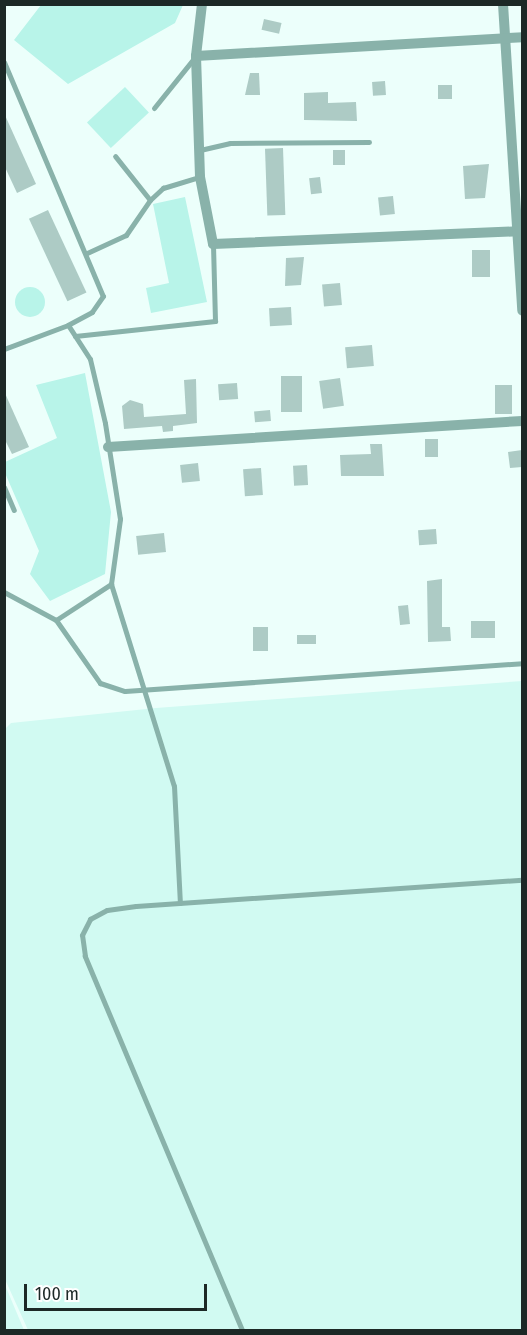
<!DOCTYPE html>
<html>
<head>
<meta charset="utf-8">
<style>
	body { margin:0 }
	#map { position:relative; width:527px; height:1335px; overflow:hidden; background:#ecfffb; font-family:"Fira Sans Condensed",sans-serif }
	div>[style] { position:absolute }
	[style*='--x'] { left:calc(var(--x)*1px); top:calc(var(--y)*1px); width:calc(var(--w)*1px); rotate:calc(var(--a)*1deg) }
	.built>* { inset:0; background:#d1faf2 }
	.green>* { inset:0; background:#b8f4e9; transform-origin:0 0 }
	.round { border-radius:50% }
	.building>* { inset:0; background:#adcbc5; transform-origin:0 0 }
	.service>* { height:5px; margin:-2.5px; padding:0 2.5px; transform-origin:2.5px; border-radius:2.5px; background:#89b2aa }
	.minor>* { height:10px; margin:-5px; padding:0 5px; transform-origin:5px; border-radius:5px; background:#89b2aa }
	span { translate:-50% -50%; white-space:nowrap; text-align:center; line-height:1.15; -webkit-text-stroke:5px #fff; paint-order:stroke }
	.frame { position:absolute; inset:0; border:6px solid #1c2826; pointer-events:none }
	.scale { position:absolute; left:24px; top:1284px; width:183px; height:27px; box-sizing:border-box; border:3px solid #1c2826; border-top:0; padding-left:8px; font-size:18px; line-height:21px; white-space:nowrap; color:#1c2826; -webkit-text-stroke:4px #fff; paint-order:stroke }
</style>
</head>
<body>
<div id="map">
	<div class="built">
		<i style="clip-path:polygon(522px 681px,522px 1330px,28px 1330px,4px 1277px,4px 730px,11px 723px,156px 708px)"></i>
		<i style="clip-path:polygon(5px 1285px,24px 1330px,5px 1330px)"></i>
	</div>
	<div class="green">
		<i style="clip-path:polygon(41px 5px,41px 4px,183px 5px,175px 23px,68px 84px,14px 40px)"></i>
		<i style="left:125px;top:87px;width:35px;height:52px;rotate:47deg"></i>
		<i style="clip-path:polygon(185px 197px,207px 302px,151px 313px,146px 288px,169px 283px,153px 204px)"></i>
		<i class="round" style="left:15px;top:287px;width:30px;height:30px"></i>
		<i style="clip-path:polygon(85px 373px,111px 512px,105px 574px,50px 601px,30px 574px,39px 551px,5px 473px,5px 462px,57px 438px,36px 385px)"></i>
	</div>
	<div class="building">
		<i style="left:264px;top:19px;width:18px;height:11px;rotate:13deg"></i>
		<i style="clip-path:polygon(250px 73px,259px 73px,260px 95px,245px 95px)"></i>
		<i style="left:385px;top:81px;width:14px;height:13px;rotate:86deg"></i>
		<i style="left:438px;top:85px;width:14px;height:14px"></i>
		<i style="clip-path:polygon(328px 92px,328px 103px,356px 102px,357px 121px,304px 120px,304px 93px)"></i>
		<i style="clip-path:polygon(4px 113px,36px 184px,17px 193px,4px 165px)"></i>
		<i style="left:283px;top:148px;width:67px;height:18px;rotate:88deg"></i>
		<i style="left:333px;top:150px;width:12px;height:15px"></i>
		<i style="clip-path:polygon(489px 164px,485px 198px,465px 199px,463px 166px)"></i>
		<i style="left:320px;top:177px;width:16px;height:11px;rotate:83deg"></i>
		<i style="left:393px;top:196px;width:18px;height:15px;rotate:84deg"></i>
		<i style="left:48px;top:210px;width:91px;height:21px;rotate:65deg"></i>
		<i style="left:472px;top:250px;width:18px;height:27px"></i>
		<i style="clip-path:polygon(304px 257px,301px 285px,285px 286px,286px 258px)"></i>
		<i style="left:340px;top:283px;width:22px;height:18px;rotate:85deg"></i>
		<i style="left:291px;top:307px;width:18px;height:22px;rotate:87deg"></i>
		<i style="left:372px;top:345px;width:21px;height:27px;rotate:85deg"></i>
		<i style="left:281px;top:376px;width:21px;height:36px"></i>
		<i style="left:340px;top:378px;width:28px;height:21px;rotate:82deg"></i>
		<i style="clip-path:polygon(196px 379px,197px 423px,173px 426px,173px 431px,163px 432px,162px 426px,124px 429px,122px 406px,130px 400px,143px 404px,144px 417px,186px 414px,184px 380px)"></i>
		<i style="left:237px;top:383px;width:16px;height:19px;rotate:86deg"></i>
		<i style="left:512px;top:385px;width:29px;height:17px;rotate:90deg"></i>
		<i style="clip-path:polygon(4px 391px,29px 447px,12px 454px,4px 438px)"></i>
		<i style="left:270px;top:410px;width:11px;height:16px;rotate:85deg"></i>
		<i style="left:438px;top:439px;width:18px;height:13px;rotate:90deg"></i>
		<i style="clip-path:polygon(370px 444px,382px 444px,384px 476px,341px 476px,340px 455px,371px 454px)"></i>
		<i style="clip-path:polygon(522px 450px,522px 467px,510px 468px,508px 452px)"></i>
		<i style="left:198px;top:463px;width:18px;height:18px;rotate:84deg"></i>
		<i style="left:307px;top:465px;width:20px;height:14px;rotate:87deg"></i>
		<i style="left:261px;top:468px;width:27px;height:18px;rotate:86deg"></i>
		<i style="left:436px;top:529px;width:15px;height:18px;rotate:86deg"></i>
		<i style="left:164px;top:533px;width:19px;height:28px;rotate:84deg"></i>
		<i style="clip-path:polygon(442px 579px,442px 627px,450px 627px,451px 641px,428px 642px,427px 581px)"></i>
		<i style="left:408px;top:605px;width:19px;height:10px;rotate:84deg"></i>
		<i style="left:471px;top:621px;width:24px;height:17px"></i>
		<i style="left:268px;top:627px;width:24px;height:15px;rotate:90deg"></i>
		<i style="left:316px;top:635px;width:9px;height:19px;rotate:90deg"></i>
	</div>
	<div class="service">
		<i style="--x:4;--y:62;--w:254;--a:67.1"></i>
		<i style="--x:103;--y:296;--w:19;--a:125"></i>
		<i style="--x:92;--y:312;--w:27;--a:152"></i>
		<i style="--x:68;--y:325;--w:68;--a:159.4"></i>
		<i style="--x:154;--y:108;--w:65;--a:-51.2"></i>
		<i style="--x:200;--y:150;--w:31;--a:-13"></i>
		<i style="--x:230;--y:143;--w:139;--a:-0.4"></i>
		<i style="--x:150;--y:200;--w:18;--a:-43"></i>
		<i style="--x:163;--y:188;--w:39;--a:-17"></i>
		<i style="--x:87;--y:253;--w:43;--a:-24.8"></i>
		<i style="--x:126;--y:235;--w:42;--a:-55.6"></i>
		<i style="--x:150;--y:200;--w:56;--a:-128.5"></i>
		<i style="--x:75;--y:336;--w:141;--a:-6.1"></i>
		<i style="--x:215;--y:321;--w:77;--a:-91.5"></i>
		<i style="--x:4;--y:487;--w:25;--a:67"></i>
		<i style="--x:111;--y:584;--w:212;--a:72.7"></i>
		<i style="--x:174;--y:786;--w:117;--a:87.1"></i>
		<i style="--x:4;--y:592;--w:59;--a:28.3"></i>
		<i style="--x:56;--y:620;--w:66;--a:-33.2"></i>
		<i style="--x:111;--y:584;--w:66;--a:-82.1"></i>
		<i style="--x:120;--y:519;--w:97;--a:-98.9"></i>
		<i style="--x:105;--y:423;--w:66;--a:-103.2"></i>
		<i style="--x:90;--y:359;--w:40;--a:-122.9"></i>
		<i style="--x:56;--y:620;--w:77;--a:55.1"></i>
		<i style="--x:100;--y:683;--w:26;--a:18"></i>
		<i style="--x:125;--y:691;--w:398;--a:-4"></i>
		<i style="--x:242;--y:1330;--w:406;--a:-112.8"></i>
		<i style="--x:85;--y:956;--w:21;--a:-98"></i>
		<i style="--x:82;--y:935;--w:18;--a:-63"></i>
		<i style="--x:90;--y:919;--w:19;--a:-28"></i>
		<i style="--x:107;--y:910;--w:29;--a:-8"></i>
		<i style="--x:136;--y:906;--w:387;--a:-3.9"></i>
	</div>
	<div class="minor">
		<i style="--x:202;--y:4;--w:52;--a:96.6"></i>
		<i style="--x:196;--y:56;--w:121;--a:88.1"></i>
		<i style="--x:200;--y:177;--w:68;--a:79"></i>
		<i style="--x:213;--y:244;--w:309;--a:-2.4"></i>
		<i style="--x:503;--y:4;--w:307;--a:86.4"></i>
		<i style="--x:196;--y:56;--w:327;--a:-3.3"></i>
		<i style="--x:108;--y:447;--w:415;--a:-3.6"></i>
	</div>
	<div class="frame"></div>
	<div class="scale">100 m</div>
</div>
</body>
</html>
